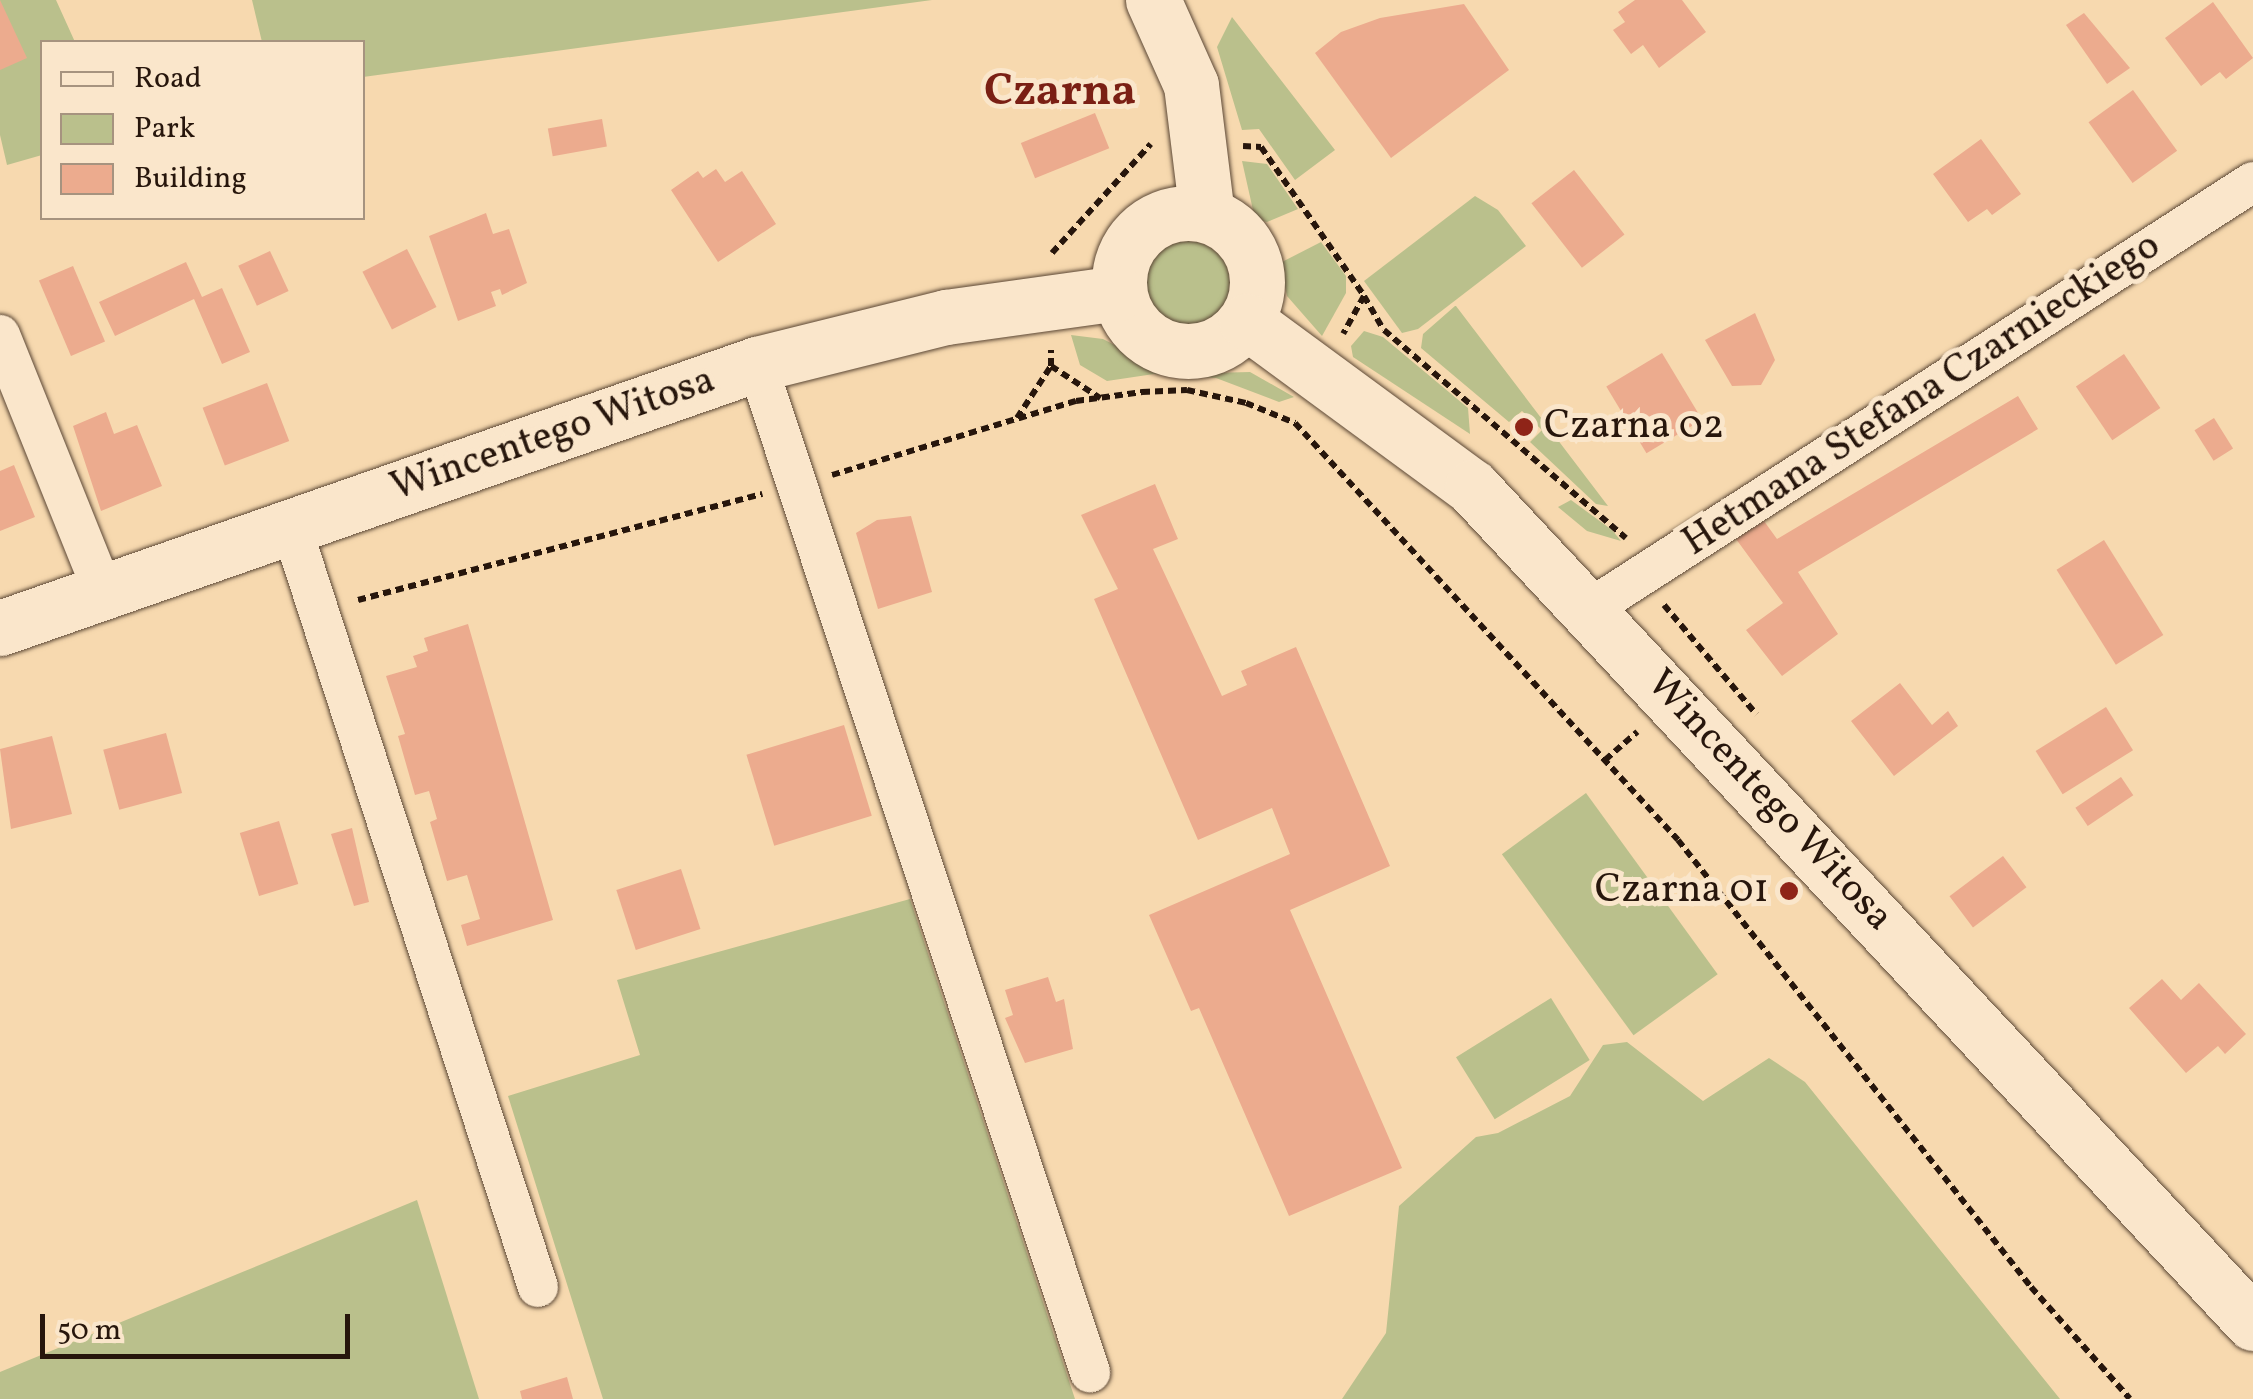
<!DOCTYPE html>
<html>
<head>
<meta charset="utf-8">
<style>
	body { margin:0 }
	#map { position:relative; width:2253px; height:1399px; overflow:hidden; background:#f7d9af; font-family:Vollkorn,serif }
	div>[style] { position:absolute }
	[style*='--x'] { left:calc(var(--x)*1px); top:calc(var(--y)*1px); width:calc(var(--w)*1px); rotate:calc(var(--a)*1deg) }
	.green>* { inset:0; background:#bac08c; transform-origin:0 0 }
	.round { border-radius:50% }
	.building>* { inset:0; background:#ecab8e; transform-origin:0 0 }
	.path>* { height:6px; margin-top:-3px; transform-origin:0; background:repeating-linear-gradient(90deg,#27160c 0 8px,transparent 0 13px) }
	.roads { filter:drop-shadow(0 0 2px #5b4735) drop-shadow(0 0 2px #5b4735) }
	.street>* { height:40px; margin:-20px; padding:0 20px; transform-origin:20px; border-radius:20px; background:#fae6cb }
	.secondary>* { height:55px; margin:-27.5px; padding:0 27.5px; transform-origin:27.5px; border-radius:27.5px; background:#fae6cb }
	.secondary>.ring { margin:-27.5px; padding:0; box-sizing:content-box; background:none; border:55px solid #fae6cb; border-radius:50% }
	.dots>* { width:28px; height:28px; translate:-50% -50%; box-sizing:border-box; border:5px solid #fae6cb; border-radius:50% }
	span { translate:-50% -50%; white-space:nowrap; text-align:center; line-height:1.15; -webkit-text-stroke:10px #fae6cb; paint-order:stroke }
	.street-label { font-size:40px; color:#27160c }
	.poi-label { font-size:40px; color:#27160c }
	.left { translate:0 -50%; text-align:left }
	.right { translate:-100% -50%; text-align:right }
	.quarter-label { font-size:45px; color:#7a1f14; font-weight:700 }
	.legend { position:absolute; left:40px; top:40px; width:325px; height:180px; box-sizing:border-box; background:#fae6cb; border:2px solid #a6937f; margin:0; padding:12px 18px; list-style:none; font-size:30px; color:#27160c }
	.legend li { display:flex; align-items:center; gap:20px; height:50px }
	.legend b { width:50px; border:2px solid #a6937f }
	.scale { position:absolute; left:40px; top:1314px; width:310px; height:45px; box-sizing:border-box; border:5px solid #27160c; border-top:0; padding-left:12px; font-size:30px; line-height:35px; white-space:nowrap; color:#27160c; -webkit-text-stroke:8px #fae6cb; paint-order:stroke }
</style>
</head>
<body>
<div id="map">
	<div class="green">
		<i style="clip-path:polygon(0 0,56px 0,75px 42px,42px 42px,42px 155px,7px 165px,0 135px)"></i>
		<i style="clip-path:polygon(252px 0,932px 0,363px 77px,362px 42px,262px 42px)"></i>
		<i style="clip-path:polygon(1232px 17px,1335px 150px,1295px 180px,1259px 129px,1242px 130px,1217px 47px)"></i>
		<i style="clip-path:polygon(1242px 161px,1267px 164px,1298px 209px,1267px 222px,1255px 219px)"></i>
		<i style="clip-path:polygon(1475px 196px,1498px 210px,1526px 246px,1418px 329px,1402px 333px,1364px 281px)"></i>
		<i class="round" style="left:1146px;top:241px;width:84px;height:84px"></i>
		<i style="clip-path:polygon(1321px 242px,1346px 276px,1346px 293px,1322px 336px,1287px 296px,1280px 263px)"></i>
		<i style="clip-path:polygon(1455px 306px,1456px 306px,1608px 506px,1596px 504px,1530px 442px,1542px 430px,1522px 411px,1509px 422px,1421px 348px,1423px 334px)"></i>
		<i style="clip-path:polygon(1364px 331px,1383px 337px,1468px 408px,1470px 434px,1353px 357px,1351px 346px)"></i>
		<i style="clip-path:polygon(1071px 335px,1103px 339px,1171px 374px,1250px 372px,1294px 397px,1279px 402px,1216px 378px,1154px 374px,1107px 381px,1080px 365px)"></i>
		<i style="clip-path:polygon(1571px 500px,1612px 530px,1621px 541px,1587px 531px,1558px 507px)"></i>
		<i style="left:1586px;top:793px;width:224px;height:104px;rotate:54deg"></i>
		<i style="clip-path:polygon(910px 899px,1075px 1399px,603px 1399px,508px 1096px,640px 1055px,617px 980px)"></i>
		<i style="left:1551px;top:998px;width:73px;height:112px;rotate:58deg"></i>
		<i style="clip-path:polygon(1627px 1042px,1703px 1101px,1769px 1058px,1805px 1082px,2060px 1399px,1342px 1399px,1386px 1333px,1399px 1206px,1476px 1137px,1498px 1133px,1570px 1096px,1603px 1045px)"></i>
		<i style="clip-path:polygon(417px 1200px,479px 1399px,0 1399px,0 1372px)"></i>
	</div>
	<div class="building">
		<i style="clip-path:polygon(0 0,27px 58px,0 70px)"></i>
		<i style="clip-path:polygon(1635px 0,1682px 0,1706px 32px,1659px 68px,1643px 45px,1631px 54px,1613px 30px,1625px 22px,1618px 12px)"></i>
		<i style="clip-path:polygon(2213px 2px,2253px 58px,2226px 79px,2220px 72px,2201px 86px,2165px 38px)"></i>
		<i style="clip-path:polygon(1464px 4px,1509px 70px,1391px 158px,1315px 53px,1341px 32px,1380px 18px)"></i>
		<i style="clip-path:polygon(2084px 13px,2130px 68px,2107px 84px,2066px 25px)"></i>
		<i style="left:2133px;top:90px;width:75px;height:55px;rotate:54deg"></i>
		<i style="left:1095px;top:113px;width:38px;height:80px;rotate:68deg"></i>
		<i style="left:602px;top:119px;width:28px;height:55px;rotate:80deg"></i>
		<i style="clip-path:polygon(1981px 139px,2021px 194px,1992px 215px,1987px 209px,1968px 222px,1933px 174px)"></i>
		<i style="clip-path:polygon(716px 169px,725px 182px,742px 171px,776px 224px,718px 262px,671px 190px,698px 171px,703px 178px)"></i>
		<i style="left:1574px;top:170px;width:82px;height:54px;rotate:52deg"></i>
		<i style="clip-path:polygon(486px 213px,493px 234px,509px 229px,527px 283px,502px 295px,500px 289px,491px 292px,496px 306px,458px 321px,429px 236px)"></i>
		<i style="left:407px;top:249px;width:65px;height:50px;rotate:63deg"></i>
		<i style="left:270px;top:251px;width:44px;height:35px;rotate:65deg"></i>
		<i style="clip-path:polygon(186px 262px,202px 297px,222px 288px,250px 352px,222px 364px,194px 299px,115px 336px,99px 302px)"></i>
		<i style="left:73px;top:266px;width:82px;height:37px;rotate:67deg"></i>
		<i style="clip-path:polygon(1755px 313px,1775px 360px,1761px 385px,1732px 386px,1705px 340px)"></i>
		<i style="left:1662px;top:353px;width:78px;height:65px;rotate:59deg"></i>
		<i style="left:2124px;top:354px;width:65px;height:58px;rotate:56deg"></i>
		<i style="left:267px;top:383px;width:62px;height:69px;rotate:69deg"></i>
		<i style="clip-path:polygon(2018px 396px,2038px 429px,1798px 572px,1838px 634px,1782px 676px,1746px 630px,1783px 603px,1736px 539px,1764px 521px,1777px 539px)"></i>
		<i style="clip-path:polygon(106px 412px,114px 434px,137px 425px,162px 486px,101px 511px,73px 426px)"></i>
		<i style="left:2214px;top:418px;width:36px;height:23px;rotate:58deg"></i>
		<i style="clip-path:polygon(14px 465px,35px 517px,0 531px,0 471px)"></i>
		<i style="clip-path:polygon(1155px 484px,1178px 539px,1153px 549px,1222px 696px,1247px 685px,1241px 671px,1296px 647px,1390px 866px,1290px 910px,1402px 1168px,1289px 1216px,1199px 1008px,1191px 1011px,1149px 915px,1290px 854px,1272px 808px,1198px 840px,1094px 599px,1118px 589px,1081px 515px)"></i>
		<i style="clip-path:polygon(911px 516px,932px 592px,878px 609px,856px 533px,877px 520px)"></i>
		<i style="left:2104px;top:540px;width:112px;height:56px;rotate:58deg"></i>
		<i style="clip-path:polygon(468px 624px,553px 920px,467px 946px,461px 925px,480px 919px,467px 875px,447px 881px,430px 822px,437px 819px,429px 791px,415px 795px,398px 736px,405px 734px,386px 676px,417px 667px,413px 656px,428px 651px,424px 638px)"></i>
		<i style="clip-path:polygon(1900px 683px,1932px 725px,1948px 711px,1958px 726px,1894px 776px,1851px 721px)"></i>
		<i style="left:2106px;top:707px;width:51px;height:83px;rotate:58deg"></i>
		<i style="left:844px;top:725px;width:95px;height:102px;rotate:73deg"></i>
		<i style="left:166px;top:733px;width:62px;height:65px;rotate:75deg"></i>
		<i style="clip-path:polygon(52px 736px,72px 814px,11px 829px,0 749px)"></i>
		<i style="left:2121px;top:777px;width:22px;height:55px;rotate:56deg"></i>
		<i style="left:279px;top:821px;width:66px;height:41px;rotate:73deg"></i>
		<i style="clip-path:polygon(352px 828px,369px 902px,354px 906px,331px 834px)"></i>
		<i style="left:2003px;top:856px;width:39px;height:67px;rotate:53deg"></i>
		<i style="left:681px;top:869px;width:63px;height:68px;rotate:72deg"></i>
		<i style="clip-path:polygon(1048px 977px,1056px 1002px,1064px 999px,1073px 1049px,1025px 1063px,1005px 1018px,1013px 1015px,1005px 990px)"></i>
		<i style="clip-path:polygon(2162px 979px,2181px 1000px,2199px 983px,2246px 1034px,2225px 1054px,2218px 1046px,2186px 1073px,2129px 1008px)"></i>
		<i style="clip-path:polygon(567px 1377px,573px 1399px,522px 1399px,520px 1391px)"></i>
	</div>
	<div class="path">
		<i style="--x:1243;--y:146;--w:18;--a:3"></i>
		<i style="--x:1261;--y:147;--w:181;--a:55.3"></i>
		<i style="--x:1364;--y:296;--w:43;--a:118.9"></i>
		<i style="--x:1052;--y:253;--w:147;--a:-47.8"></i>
		<i style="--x:1364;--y:296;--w:39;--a:60"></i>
		<i style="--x:1384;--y:330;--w:319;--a:40.7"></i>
		<i style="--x:1051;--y:366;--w:59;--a:33.1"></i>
		<i style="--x:1017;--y:418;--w:62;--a:-56.8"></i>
		<i style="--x:1051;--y:366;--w:16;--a:-90"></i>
		<i style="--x:832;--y:475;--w:255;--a:-16.9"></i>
		<i style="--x:1076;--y:401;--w:67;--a:-7.8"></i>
		<i style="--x:1142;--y:392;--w:45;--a:-2.5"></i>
		<i style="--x:1187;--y:390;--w:60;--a:12.4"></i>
		<i style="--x:1246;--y:403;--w:53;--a:22.2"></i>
		<i style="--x:1295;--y:423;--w:566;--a:47.43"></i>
		<i style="--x:1678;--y:840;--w:570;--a:51.7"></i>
		<i style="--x:2031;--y:1287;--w:149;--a:48.5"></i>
		<i style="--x:358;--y:600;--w:418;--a:-14.7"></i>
		<i style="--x:1664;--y:605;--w:143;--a:49.8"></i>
		<i style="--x:1605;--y:760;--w:43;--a:-41.2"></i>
	</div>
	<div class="roads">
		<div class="street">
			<i style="--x:0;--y:335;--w:276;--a:68.1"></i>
			<i style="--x:757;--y:364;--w:1062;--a:71.72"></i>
			<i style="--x:291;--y:526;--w:800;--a:72.02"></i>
			<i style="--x:1591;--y:608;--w:787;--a:-32.76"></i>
		</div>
		<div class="secondary">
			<i style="--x:1153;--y:0;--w:93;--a:65.9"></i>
			<i style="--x:1191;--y:85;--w:131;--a:83"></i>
			<i class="ring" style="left:1119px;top:213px;width:83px;height:83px"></i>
			<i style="--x:1246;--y:321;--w:280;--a:36.3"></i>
			<i style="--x:1472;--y:487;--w:1144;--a:46.95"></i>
			<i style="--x:0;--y:628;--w:802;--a:-19.23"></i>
			<i style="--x:757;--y:364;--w:195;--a:-14"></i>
			<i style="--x:946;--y:317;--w:174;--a:-7.9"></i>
		</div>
	</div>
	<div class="dots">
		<i style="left:1524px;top:427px;background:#8f2418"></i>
		<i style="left:1789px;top:891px;background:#8f2418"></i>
	</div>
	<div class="street-label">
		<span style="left:1922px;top:395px;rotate:-33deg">Hetmana Stefana Czarnieckiego</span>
		<span style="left:553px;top:435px;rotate:-19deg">Wincentego Witosa</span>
		<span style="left:1769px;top:801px;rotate:47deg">Wincentego Witosa</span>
	</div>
	<div class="poi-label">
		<span class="left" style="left:1544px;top:427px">Czarna 02</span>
		<span class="right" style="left:1769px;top:891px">Czarna 01</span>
	</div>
	<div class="quarter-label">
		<span style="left:1060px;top:93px">Czarna</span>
	</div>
	<ul class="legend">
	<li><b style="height:12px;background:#fae6cb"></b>Road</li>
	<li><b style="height:28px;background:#bac08c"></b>Park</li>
	<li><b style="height:28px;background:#ecab8e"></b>Building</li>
	</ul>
	<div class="scale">50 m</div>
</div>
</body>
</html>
